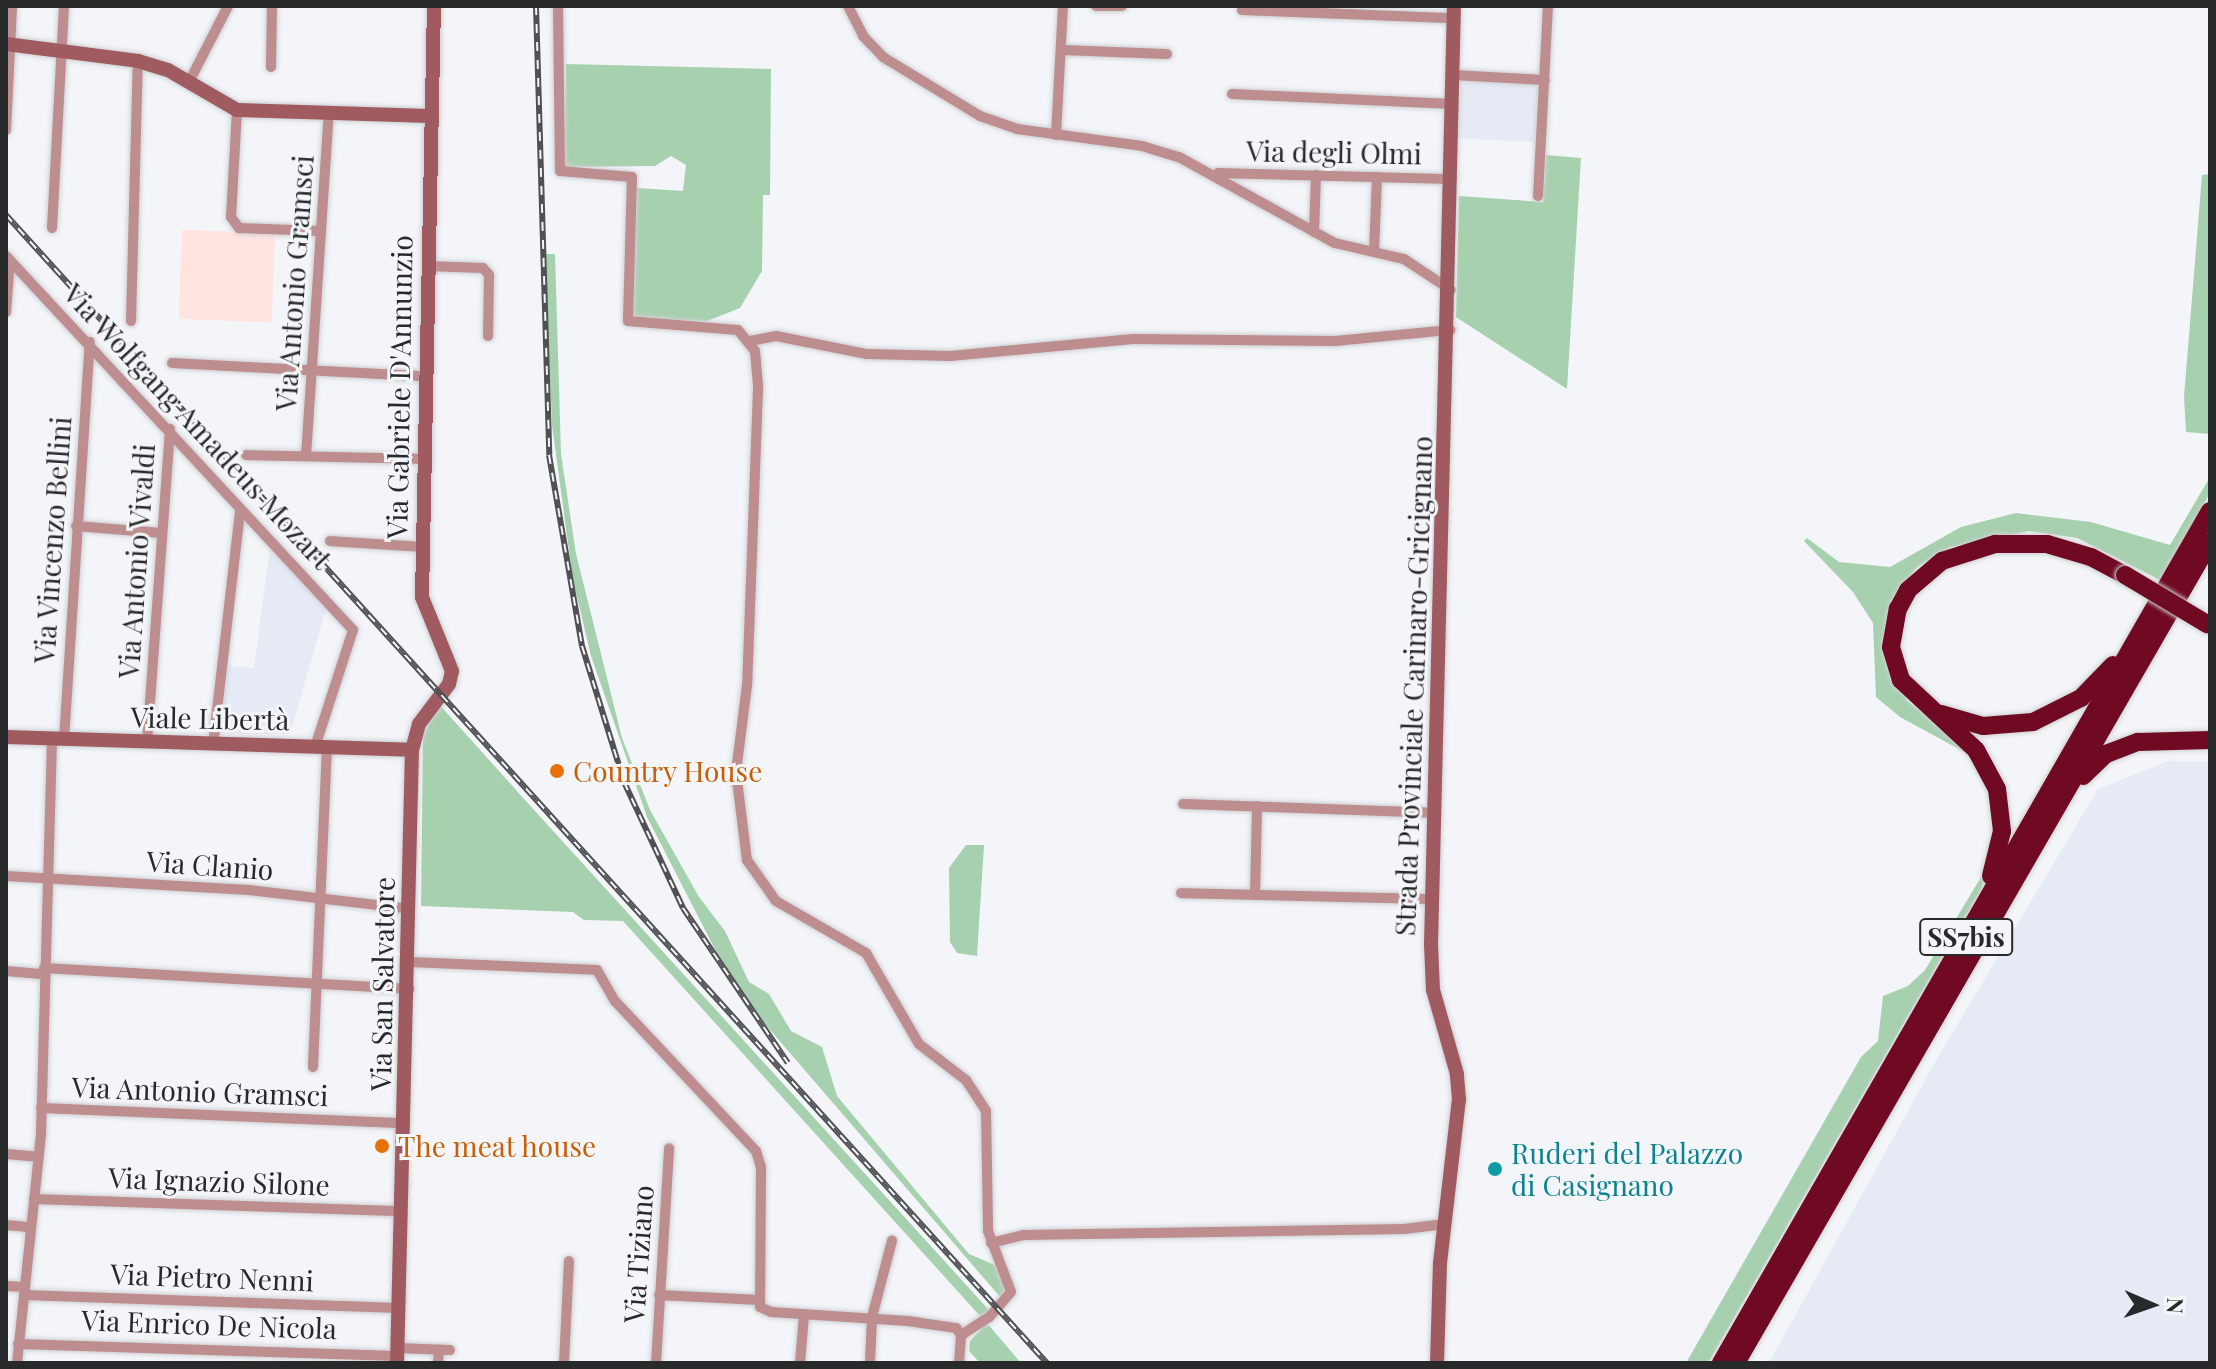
<!DOCTYPE html>
<html>
<head>
<meta charset="utf-8">
<style>
	body { margin:0 }
	#map { position:relative; width:2216px; height:1369px; overflow:hidden; background:#f3f5f8; font-family:"Playfair Display",serif }
	div>[style] { position:absolute }
	[style*='--x'] { left:calc(var(--x)*1px); top:calc(var(--y)*1px); width:calc(var(--w)*1px); rotate:calc(var(--a)*1deg) }
	.built>* { inset:0; background:#e6eaf5; transform-origin:0 0 }
	.education>* { inset:0; background:#ffe4e0; transform-origin:0 0 }
	.green>* { inset:0; background:#a7d0ae }
	.roads { filter:drop-shadow(0 0 2px #ced0d3) drop-shadow(0 0 2px #ced0d3) }
	.street>* { height:10px; margin:-5px; padding:0 5px; transform-origin:5px; border-radius:5px; background:#be8d8f }
	.secondary>* { height:14px; margin:-7px; padding:0 7px; transform-origin:7px; border-radius:7px; background:#9f5b5f }
	.highway>* { height:18px; margin:-9px; padding:0 9px; transform-origin:9px; border-radius:9px; background:#700922 }
	.rail>* { height:6px; margin-top:-3px; transform-origin:0; background:repeating-linear-gradient(90deg,#f3f5f8 0 9px,#505152 0 18px); box-sizing:border-box; border-block:2px solid #505152 }
	.bridges { filter:drop-shadow(0 0 2px #ced0d3) drop-shadow(0 0 2px #ced0d3) }
	.highway-bridge>* { height:18px; margin:-9px; padding:0 9px; transform-origin:9px; border-radius:9px; background:#700922 }
	.dots>* { width:22px; height:22px; translate:-50% -50%; box-sizing:border-box; border:4px solid #f3f5f8; border-radius:50% }
	span { translate:-50% -50%; white-space:nowrap; text-align:center; line-height:1.15; -webkit-text-stroke:6px #f3f5f8; paint-order:stroke }
	.shield-label span { padding:2px 6px; background:#f3f5f8; border:2px solid; border-radius:6px; -webkit-text-stroke-width:0 }
	.shield-label { font-size:26px; color:#28292a; font-weight:700 }
	.street-label { font-size:28px; color:#28292a }
	.food-label { font-size:28px; color:#c56008 }
	.left { translate:0 -50%; text-align:left }
	.culture-label { font-size:28px; color:#0d838f }
	.frame { position:absolute; inset:0; border:8px solid #28292a; pointer-events:none }
	.north { position:absolute; left:2112px; top:1265px; width:80px; height:80px; -webkit-text-stroke:6px #f3f5f8; paint-order:stroke; rotate:92deg; font-size:22px; font-weight:700; line-height:32px; text-align:center; color:#28292a }
	.north::after { content:''; display:block; margin:auto; width:28px; height:36px; background:#28292a; clip-path:polygon(50% 0,100% 100%,50% 72%,0 100%) }
</style>
</head>
<body>
<div id="map">
	<div class="built">
		<i style="left:1457px;top:79px;width:84px;height:59px;rotate:3deg"></i>
		<i style="clip-path:polygon(270px 547px,326px 609px,290px 734px,219px 734px,228px 666px,254px 668px)"></i>
		<i style="clip-path:polygon(2168px 761px,2210px 762px,2210px 1363px,1769px 1363px,1934px 1064px,2098px 789px)"></i>
	</div>
	<div class="education">
		<i style="left:182px;top:230px;width:93px;height:89px;rotate:2deg"></i>
	</div>
	<div class="green">
		<i style="clip-path:polygon(566px 64px,771px 69px,770px 195px,763px 195px,762px 271px,740px 308px,707px 321px,633px 319px,637px 188px,683px 191px,686px 165px,671px 156px,655px 166px,564px 167px)"></i>
		<i style="clip-path:polygon(1546px 155px,1581px 158px,1567px 389px,1456px 317px,1459px 196px,1543px 202px)"></i>
		<i style="clip-path:polygon(2210px 174px,2210px 434px,2186px 432px,2184px 397px,2202px 175px)"></i>
		<i style="clip-path:polygon(545px 254px,555px 254px,561px 454px,576px 554px,622px 738px,650px 810px,699px 897px,725px 931px,749px 982px,769px 994px,791px 1031px,822px 1047px,837px 1096px,969px 1254px,995px 1265px,1005px 1288px,1001px 1298px,759px 1017px,722px 963px,647px 817px,591px 656px,573px 580px,552px 425px)"></i>
		<i style="clip-path:polygon(2210px 477px,2210px 493px,2160px 580px,2077px 538px,2029px 531px,1951px 547px,1917px 567px,1895px 595px,1884px 631px,1889px 668px,1908px 702px,1961px 742px,1989px 774px,2000px 806px,1994px 857px,1980px 891px,1708px 1363px,1686px 1363px,1861px 1057px,1878px 1041px,1883px 996px,1908px 986px,1925px 970px,1986px 869px,1996px 833px,1991px 785px,1980px 767px,1968px 754px,1900px 717px,1876px 697px,1873px 623px,1853px 592px,1804px 541px,1807px 538px,1839px 562px,1890px 567px,1961px 527px,2016px 513px,2091px 522px,2170px 545px)"></i>
		<i style="clip-path:polygon(438px 703px,525px 800px,989px 1310px,980px 1316px,623px 921px,584px 920px,573px 912px,421px 906px,423px 736px)"></i>
		<i style="clip-path:polygon(966px 845px,984px 845px,977px 956px,957px 953px,950px 942px,949px 868px)"></i>
		<i style="clip-path:polygon(987px 1323px,1021px 1363px,980px 1363px,969px 1351px,970px 1341px)"></i>
	</div>
	<div class="roads">
		<div class="street">
			<i style="--x:558;--y:6;--w:165;--a:89.3"></i>
			<i style="--x:560;--y:171;--w:72;--a:4.8"></i>
			<i style="--x:632;--y:177;--w:144;--a:91.6"></i>
			<i style="--x:628;--y:321;--w:110;--a:4.7"></i>
			<i style="--x:738;--y:330;--w:27;--a:51"></i>
			<i style="--x:755;--y:351;--w:38;--a:85"></i>
			<i style="--x:758;--y:389;--w:296;--a:92.1"></i>
			<i style="--x:747;--y:685;--w:88;--a:97.2"></i>
			<i style="--x:736;--y:772;--w:89;--a:82.9"></i>
			<i style="--x:747;--y:860;--w:50;--a:54.7"></i>
			<i style="--x:776;--y:901;--w:104;--a:30"></i>
			<i style="--x:866;--y:953;--w:105;--a:59.8"></i>
			<i style="--x:919;--y:1044;--w:59;--a:37.5"></i>
			<i style="--x:966;--y:1080;--w:37;--a:57"></i>
			<i style="--x:986;--y:1111;--w:120;--a:89"></i>
			<i style="--x:988;--y:1231;--w:65;--a:69.3"></i>
			<i style="--x:1011;--y:1292;--w:33;--a:131"></i>
			<i style="--x:989;--y:1317;--w:33;--a:147"></i>
			<i style="--x:961;--y:1335;--w:28;--a:94"></i>
			<i style="--x:848;--y:6;--w:34;--a:63"></i>
			<i style="--x:863;--y:36;--w:29;--a:46"></i>
			<i style="--x:883;--y:57;--w:114;--a:31.3"></i>
			<i style="--x:980;--y:116;--w:39;--a:19"></i>
			<i style="--x:1017;--y:129;--w:126;--a:7.7"></i>
			<i style="--x:1142;--y:146;--w:39;--a:17"></i>
			<i style="--x:1179;--y:157;--w:178;--a:28.9"></i>
			<i style="--x:1335;--y:243;--w:71;--a:13.1"></i>
			<i style="--x:1404;--y:259;--w:56;--a:33.4"></i>
			<i style="--x:1096;--y:6;--w:26;--a:0"></i>
			<i style="--x:1242;--y:10;--w:212;--a:2.2"></i>
			<i style="--x:1061;--y:50;--w:106;--a:2.2"></i>
			<i style="--x:271;--y:67;--w:61;--a:-89.1"></i>
			<i style="--x:1453;--y:75;--w:92;--a:3.1"></i>
			<i style="--x:189;--y:82;--w:85;--a:-62.8"></i>
			<i style="--x:1232;--y:94;--w:221;--a:2.6"></i>
			<i style="--x:237;--y:110;--w:107;--a:93.2"></i>
			<i style="--x:231;--y:217;--w:14;--a:54"></i>
			<i style="--x:239;--y:228;--w:82;--a:2.1"></i>
			<i style="--x:6;--y:130;--w:124;--a:-87.2"></i>
			<i style="--x:1056;--y:135;--w:129;--a:-86.9"></i>
			<i style="--x:1218;--y:173;--w:234;--a:1.5"></i>
			<i style="--x:1538;--y:196;--w:190;--a:-87"></i>
			<i style="--x:52;--y:228;--w:222;--a:-86.9"></i>
			<i style="--x:1314;--y:232;--w:57;--a:-88"></i>
			<i style="--x:1374;--y:252;--w:75;--a:-87.7"></i>
			<i style="--x:6;--y:256;--w:510;--a:47.14"></i>
			<i style="--x:353;--y:630;--w:123;--a:108"></i>
			<i style="--x:427;--y:266;--w:56;--a:2"></i>
			<i style="--x:483;--y:268;--w:9;--a:49"></i>
			<i style="--x:489;--y:275;--w:61;--a:90.9"></i>
			<i style="--x:6;--y:312;--w:52;--a:-85.6"></i>
			<i style="--x:131;--y:321;--w:260;--a:-88.5"></i>
			<i style="--x:750;--y:341;--w:26;--a:-11"></i>
			<i style="--x:776;--y:336;--w:93;--a:11.2"></i>
			<i style="--x:867;--y:354;--w:83;--a:1.4"></i>
			<i style="--x:950;--y:356;--w:184;--a:-5.3"></i>
			<i style="--x:1133;--y:339;--w:202;--a:0.6"></i>
			<i style="--x:1335;--y:341;--w:116;--a:-5.5"></i>
			<i style="--x:172;--y:363;--w:252;--a:3"></i>
			<i style="--x:246;--y:455;--w:176;--a:1.3"></i>
			<i style="--x:306;--y:456;--w:344;--a:-86.2"></i>
			<i style="--x:76;--y:526;--w:85;--a:4.7"></i>
			<i style="--x:330;--y:541;--w:92;--a:3.7"></i>
			<i style="--x:64;--y:740;--w:399;--a:-86.3"></i>
			<i style="--x:147;--y:743;--w:315;--a:-85.8"></i>
			<i style="--x:213;--y:745;--w:237;--a:-83.4"></i>
			<i style="--x:1183;--y:804;--w:252;--a:2"></i>
			<i style="--x:6;--y:876;--w:243;--a:3.3"></i>
			<i style="--x:249;--y:890;--w:162;--a:6.7"></i>
			<i style="--x:1181;--y:893;--w:251;--a:1.4"></i>
			<i style="--x:1255;--y:895;--w:89;--a:-88.7"></i>
			<i style="--x:409;--y:962;--w:188;--a:2.4"></i>
			<i style="--x:597;--y:970;--w:36;--a:60"></i>
			<i style="--x:615;--y:1001;--w:206;--a:46.8"></i>
			<i style="--x:756;--y:1151;--w:17;--a:73"></i>
			<i style="--x:761;--y:1167;--w:140;--a:90.4"></i>
			<i style="--x:760;--y:1307;--w:12;--a:24"></i>
			<i style="--x:771;--y:1312;--w:137;--a:3.8"></i>
			<i style="--x:908;--y:1321;--w:49;--a:8.3"></i>
			<i style="--x:956;--y:1328;--w:9;--a:54"></i>
			<i style="--x:44;--y:968;--w:366;--a:3.3"></i>
			<i style="--x:6;--y:971;--w:38;--a:5"></i>
			<i style="--x:313;--y:1067;--w:320;--a:-87.5"></i>
			<i style="--x:41;--y:1108;--w:364;--a:2.4"></i>
			<i style="--x:6;--y:1154;--w:32;--a:5"></i>
			<i style="--x:34;--y:1199;--w:368;--a:1.9"></i>
			<i style="--x:6;--y:1225;--w:25;--a:5"></i>
			<i style="--x:991;--y:1243;--w:34;--a:-14"></i>
			<i style="--x:1024;--y:1235;--w:380;--a:-0.9"></i>
			<i style="--x:1404;--y:1229;--w:39;--a:-7"></i>
			<i style="--x:6;--y:1286;--w:19;--a:3"></i>
			<i style="--x:24;--y:1295;--w:375;--a:2"></i>
			<i style="--x:659;--y:1295;--w:101;--a:2.8"></i>
			<i style="--x:18;--y:1344;--w:379;--a:1.8"></i>
			<i style="--x:397;--y:1348;--w:53;--a:2.2"></i>
			<i style="--x:17;--y:1363;--w:230;--a:-84"></i>
			<i style="--x:41;--y:1134;--w:394;--a:-88.4"></i>
			<i style="--x:438;--y:1363;--w:13;--a:-86"></i>
			<i style="--x:564;--y:1363;--w:102;--a:-87.2"></i>
			<i style="--x:656;--y:1363;--w:215;--a:-86.5"></i>
			<i style="--x:800;--y:1363;--w:48;--a:-85.2"></i>
			<i style="--x:870;--y:1363;--w:46;--a:-87.5"></i>
			<i style="--x:872;--y:1317;--w:79;--a:-75.3"></i>
		</div>
		<div class="secondary">
			<i style="--x:6;--y:44;--w:133;--a:7.3"></i>
			<i style="--x:138;--y:61;--w:31;--a:17"></i>
			<i style="--x:168;--y:70;--w:80;--a:30.1"></i>
			<i style="--x:237;--y:110;--w:194;--a:1.8"></i>
			<i style="--x:6;--y:737;--w:406;--a:1.8"></i>
			<i style="--x:397;--y:1363;--w:613;--a:-88.6"></i>
			<i style="--x:412;--y:750;--w:27;--a:-75"></i>
			<i style="--x:419;--y:724;--w:50;--a:-53.1"></i>
			<i style="--x:449;--y:684;--w:13;--a:-77"></i>
			<i style="--x:452;--y:671;--w:80;--a:-112.1"></i>
			<i style="--x:422;--y:597;--w:591;--a:-88.84"></i>
			<i style="--x:1437;--y:1363;--w:100;--a:-88.3"></i>
			<i style="--x:1440;--y:1263;--w:165;--a:-83.4"></i>
			<i style="--x:1459;--y:1099;--w:25;--a:-95"></i>
			<i style="--x:1457;--y:1074;--w:87;--a:-105.9"></i>
			<i style="--x:1433;--y:990;--w:45;--a:-92.5"></i>
			<i style="--x:1431;--y:945;--w:939;--a:-88.6"></i>
		</div>
		<div class="highway">
			<i style="--x:1941;--y:714;--w:44;--a:15.9"></i>
			<i style="--x:1983;--y:726;--w:50;--a:-4.6"></i>
			<i style="--x:2033;--y:722;--w:54;--a:-26.6"></i>
			<i style="--x:2081;--y:698;--w:46;--a:-45.9"></i>
			<i style="--x:2083;--y:776;--w:32;--a:-44"></i>
			<i style="--x:2106;--y:754;--w:34;--a:-21"></i>
			<i style="--x:2138;--y:742;--w:72;--a:-1.6"></i>
			<i style="--x:1991;--y:876;--w:46;--a:-76.3"></i>
			<i style="--x:2002;--y:831;--w:42;--a:-96.8"></i>
			<i style="--x:1997;--y:789;--w:44;--a:-118.3"></i>
			<i style="--x:1976;--y:750;--w:103;--a:-137"></i>
			<i style="--x:1901;--y:680;--w:34;--a:-107"></i>
			<i style="--x:1891;--y:647;--w:39;--a:-80"></i>
			<i style="--x:1898;--y:609;--w:21;--a:-62"></i>
			<i style="--x:1908;--y:590;--w:45;--a:-40.5"></i>
			<i style="--x:1942;--y:561;--w:56;--a:-17.8"></i>
			<i style="--x:1995;--y:544;--w:52;--a:0"></i>
			<i style="--x:2047;--y:544;--w:46;--a:16.5"></i>
			<i style="--x:2091;--y:557;--w:38;--a:28"></i>
			<i style="--x:1721;--y:1363;--w:982;--a:-60.15"></i>
			<i style="--x:1736;--y:1363;--w:948;--a:-60"></i>
		</div>
	</div>
	<div class="rail">
		<i style="--x:536;--y:6;--w:449;--a:88.3"></i>
		<i style="--x:549;--y:455;--w:194;--a:80.2"></i>
		<i style="--x:582;--y:646;--w:142;--a:72.8"></i>
		<i style="--x:624;--y:782;--w:139;--a:64.9"></i>
		<i style="--x:683;--y:908;--w:187;--a:55.9"></i>
		<i style="--x:6;--y:215;--w:1550;--a:47.8"></i>
	</div>
	<div class="bridges">
		<div class="highway-bridge">
			<i style="--x:2125;--y:575;--w:96;--a:30.9"></i>
		</div>
	</div>
	<div class="dots">
		<i style="left:557px;top:771px;background:#e8710a"></i>
		<i style="left:382px;top:1146px;background:#e8710a"></i>
		<i style="left:1495px;top:1169px;background:#0f9aa8"></i>
	</div>
	<div class="shield-label">
		<span style="left:1966px;top:937px">SS7bis</span>
	</div>
	<div class="street-label">
		<span style="left:1334px;top:152px;rotate:1deg">Via degli Olmi</span>
		<span style="left:294px;top:283px;rotate:-86deg">Via Antonio Gramsci</span>
		<span style="left:399px;top:387px;rotate:-89deg">Via Gabriele D'Annunzio</span>
		<span style="left:198px;top:426px;rotate:47deg">Via Wolfgang Amadeus Mozart</span>
		<span style="left:52px;top:540px;rotate:-86deg">Via Vincenzo Bellini</span>
		<span style="left:136px;top:561px;rotate:-86deg">Via Antonio Vivaldi</span>
		<span style="left:1413px;top:686px;rotate:-88deg">Strada Provinciale Carinaro-Gricignano</span>
		<span style="left:210px;top:718px;rotate:1deg">Viale Libertà</span>
		<span style="left:210px;top:865px;rotate:4deg">Via Clanio</span>
		<span style="left:382px;top:984px;rotate:-89deg">Via San Salvatore</span>
		<span style="left:200px;top:1091px;rotate:2deg">Via Antonio Gramsci</span>
		<span style="left:219px;top:1181px;rotate:2deg">Via Ignazio Silone</span>
		<span style="left:638px;top:1254px;rotate:-86deg">Via Tiziano</span>
		<span style="left:212px;top:1277px;rotate:2deg">Via Pietro Nenni</span>
		<span style="left:209px;top:1324px;rotate:2deg">Via Enrico De Nicola</span>
	</div>
	<div class="food-label">
		<span class="left" style="left:573px;top:771px">Country House</span>
		<span class="left" style="left:398px;top:1146px">The meat house</span>
	</div>
	<div class="culture-label">
		<span class="left" style="left:1511px;top:1169px">Ruderi del Palazzo<br>di Casignano</span>
	</div>
	<div class="frame"></div>
	<div class="north">N</div>
</div>
</body>
</html>
